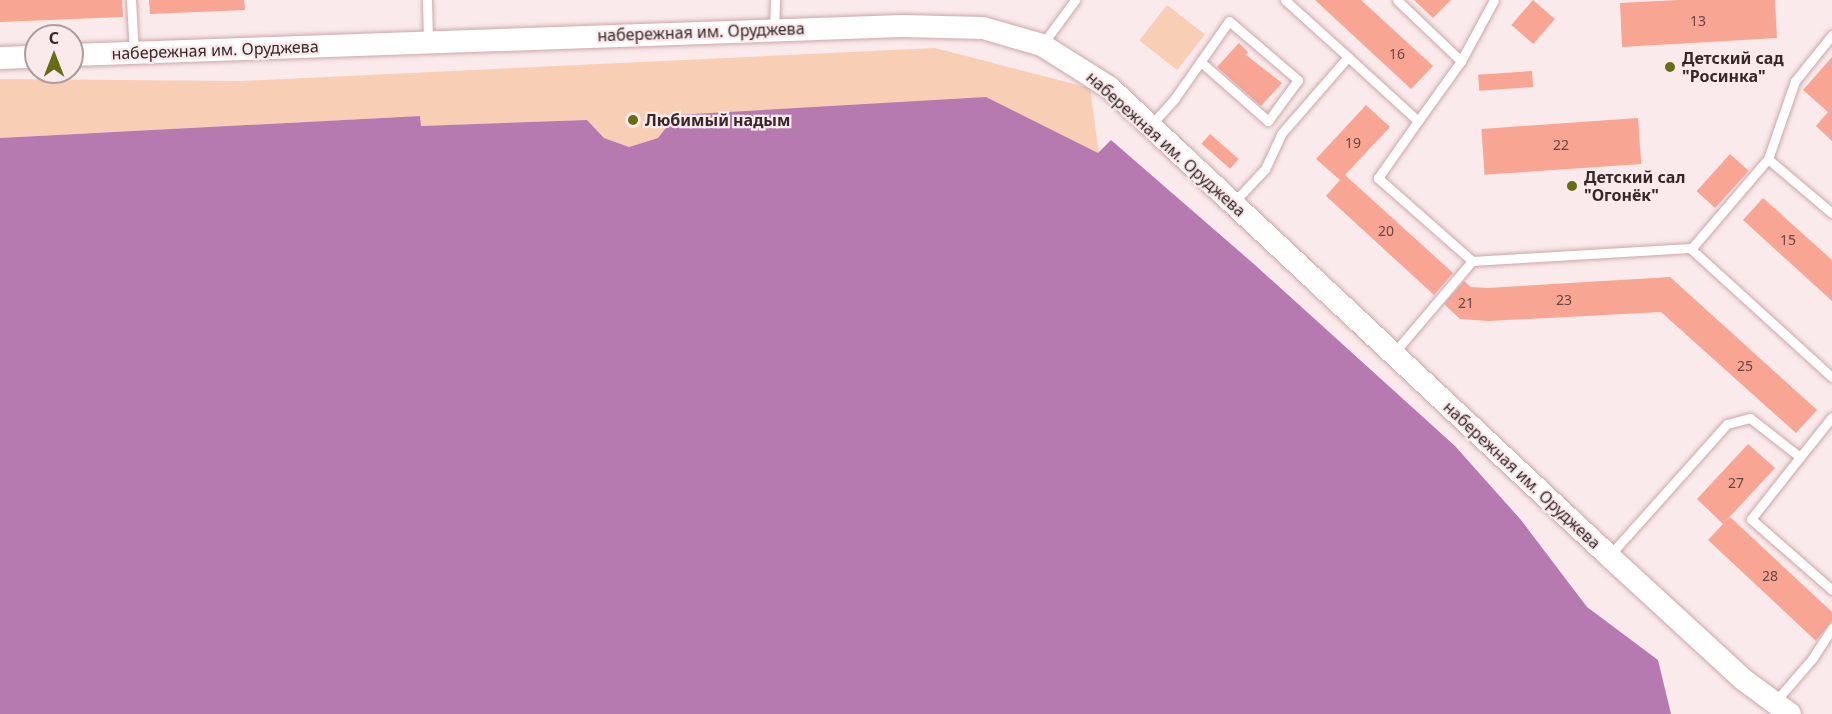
<!DOCTYPE html>
<html>
<head>
<meta charset="utf-8">
<style>
	body { margin:0 }
	#map { position:relative; width:1832px; height:714px; overflow:hidden; background:#faeaeb; font-family:"Noto Sans",sans-serif }
	div>[style] { position:absolute }
	[style*='--x'] { left:calc(var(--x)*1px); top:calc(var(--y)*1px); width:calc(var(--w)*1px); rotate:calc(var(--a)*1deg) }
	.green>* { inset:0; background:#f8ceb5; transform-origin:0 0 }
	.water>* { inset:0; background:#b67ab0 }
	.building>* { inset:0; background:#f9a593; transform-origin:0 0 }
	.roads { filter:drop-shadow(0 0 2px #cda6aa) drop-shadow(0 0 2px #cda6aa) }
	.service>* { height:9px; margin:-4.5px; padding:0 4.5px; transform-origin:4.5px; border-radius:4.5px; background:#fff }
	.tertiary>* { height:22px; margin:-11px; padding:0 11px; transform-origin:11px; border-radius:11px; background:#fff }
	.dots>* { width:16px; height:16px; translate:-50% -50%; box-sizing:border-box; border:3px solid #faeaeb; border-radius:50% }
	span { translate:-50% -50%; white-space:nowrap; text-align:center; line-height:1.15; -webkit-text-stroke:4.5px #faeaeb; paint-order:stroke }
	.number-label { font-size:14px; color:#674643 }
	.number-label span { -webkit-text-stroke-width:0 }
	.street-label { font-size:16px; color:#362728 }
	.poi-label { font-size:16px; color:#362728; font-weight:700 }
	.left { translate:0 -50%; text-align:left }
	.north { position:absolute; left:24px; top:24px; width:60px; height:60px; box-sizing:border-box; background:#faeaeb; border:2px solid #ac9c9d; border-radius:50%; rotate:0deg; font-size:16px; font-weight:700; line-height:24px; text-align:center; color:#362728 }
	.north::after { content:''; display:block; margin:auto; width:21px; height:27px; background:#666d13; clip-path:polygon(50% 0,100% 100%,50% 72%,0 100%) }
</style>
</head>
<body>
<div id="map">
	<div class="green">
		<i style="left:1167px;top:5px;width:48px;height:45px;rotate:38deg"></i>
		<i style="clip-path:polygon(935px 48px,1090px 88px,1099px 154px,1056px 134px,658px 138px,629px 147px,604px 138px,587px 120px,421px 126px,420px 116px,0 138px,0 79px,241px 81px)"></i>
	</div>
	<div class="water">
		<i style="clip-path:polygon(986px 97px,1098px 153px,1111px 140px,1255px 265px,1455px 446px,1521px 520px,1587px 607px,1658px 660px,1671px 714px,0 714px,0 138px,420px 116px,421px 126px,587px 120px,604px 138px,629px 147px,658px 138px,676px 115px)"></i>
	</div>
	<div class="building">
		<i style="clip-path:polygon(0 0,122px 0,123px 17px,0 22px)"></i>
		<i style="clip-path:polygon(149px 0,244px 0,245px 10px,150px 14px)"></i>
		<i style="clip-path:polygon(1315px 0,1361px 0,1433px 66px,1411px 89px)"></i>
		<i style="clip-path:polygon(1414px 0,1451px 0,1433px 18px)"></i>
		<i style="left:1533px;top:0;width:29px;height:33px;rotate:41deg"></i>
		<i style="clip-path:polygon(1678px 0,1775px 0,1777px 38px,1622px 47px,1620px 3px)"></i>
		<i style="clip-path:polygon(1239px 43px,1248px 52px,1246px 55px,1282px 83px,1261px 106px,1217px 67px)"></i>
		<i style="clip-path:polygon(1832px 57px,1832px 141px,1816px 126px,1828px 112px,1803px 90px)"></i>
		<i style="left:1532px;top:71px;width:16px;height:54px;rotate:86deg"></i>
		<i style="clip-path:polygon(1366px 105px,1390px 127px,1345px 175px,1453px 273px,1434px 295px,1326px 196px,1340px 180px,1316px 159px)"></i>
		<i style="left:1638px;top:118px;width:46px;height:157px;rotate:86deg"></i>
		<i style="left:1210px;top:134px;width:38px;height:13px;rotate:41deg"></i>
		<i style="left:1730px;top:154px;width:25px;height:50px;rotate:42deg"></i>
		<i style="clip-path:polygon(1763px 198px,1832px 260px,1832px 301px,1743px 220px)"></i>
		<i style="clip-path:polygon(1670px 277px,1817px 410px,1796px 433px,1661px 312px,1489px 321px,1460px 319px,1444px 304px,1464px 281px,1471px 287px,1488px 288px)"></i>
		<i style="clip-path:polygon(1748px 444px,1775px 468px,1724px 523px,1730px 517px,1832px 612px,1832px 621px,1816px 641px,1708px 540px,1723px 524px,1697px 499px)"></i>
	</div>
	<div class="roads">
		<div class="service">
			<i style="--x:131;--y:0;--w:53;--a:86.8"></i>
			<i style="--x:427;--y:0;--w:42;--a:88.6"></i>
			<i style="--x:1285;--y:0;--w:85;--a:42.1"></i>
			<i style="--x:774;--y:30;--w:30;--a:-88"></i>
			<i style="--x:1042;--y:45;--w:56;--a:-53.7"></i>
			<i style="--x:1461;--y:61;--w:69;--a:-61.6"></i>
			<i style="--x:1418;--y:121;--w:70;--a:125.1"></i>
			<i style="--x:1378;--y:178;--w:125;--a:41.4"></i>
			<i style="--x:1472;--y:261;--w:218;--a:-3.4"></i>
			<i style="--x:1690;--y:248;--w:192;--a:42.3"></i>
			<i style="--x:1151;--y:125;--w:36;--a:-48"></i>
			<i style="--x:1175;--y:98;--w:94;--a:-55"></i>
			<i style="--x:1229;--y:21;--w:91;--a:40.5"></i>
			<i style="--x:1298;--y:80;--w:51;--a:126.2"></i>
			<i style="--x:1268;--y:121;--w:88;--a:-138.7"></i>
			<i style="--x:1768;--y:159;--w:84;--a:40.2"></i>
			<i style="--x:1234;--y:202;--w:45;--a:-46.8"></i>
			<i style="--x:1265;--y:169;--w:38;--a:-65"></i>
			<i style="--x:1281;--y:134;--w:102;--a:-49"></i>
			<i style="--x:1348;--y:57;--w:95;--a:42.4"></i>
			<i style="--x:1418;--y:121;--w:74;--a:-54.4"></i>
			<i style="--x:1461;--y:61;--w:88;--a:-136.4"></i>
			<i style="--x:1691;--y:249;--w:118;--a:-49.5"></i>
			<i style="--x:1768;--y:159;--w:83;--a:-70.9"></i>
			<i style="--x:1795;--y:81;--w:59;--a:-51.2"></i>
			<i style="--x:1394;--y:353;--w:121;--a:-49.7"></i>
			<i style="--x:1800;--y:457;--w:51;--a:-51.3"></i>
			<i style="--x:1609;--y:556;--w:177;--a:-48.2"></i>
			<i style="--x:1727;--y:424;--w:24;--a:-15"></i>
			<i style="--x:1750;--y:418;--w:63;--a:38"></i>
			<i style="--x:1800;--y:457;--w:79;--a:128.3"></i>
			<i style="--x:1751;--y:519;--w:108;--a:41.2"></i>
			<i style="--x:1774;--y:703;--w:58;--a:-49.2"></i>
			<i style="--x:1812;--y:659;--w:37;--a:-57"></i>
		</div>
		<div class="tertiary">
			<i style="--x:72;--y:55;--w:831;--a:-2"></i>
			<i style="--x:902;--y:26;--w:81;--a:1.4"></i>
			<i style="--x:983;--y:28;--w:61;--a:16.1"></i>
			<i style="--x:1042;--y:45;--w:80;--a:32.3"></i>
			<i style="--x:1110;--y:88;--w:684;--a:43.16"></i>
			<i style="--x:1609;--y:556;--w:183;--a:42.6"></i>
			<i style="--x:1744;--y:680;--w:57;--a:36.5"></i>
			<i style="--x:0;--y:58;--w:36;--a:-2"></i>
		</div>
	</div>
	<div class="dots">
		<i style="left:1670px;top:67px;background:#666d13"></i>
		<i style="left:633px;top:120px;background:#666d13"></i>
		<i style="left:1572px;top:186px;background:#666d13"></i>
	</div>
	<div class="number-label">
		<span style="left:1698px;top:21px">13</span>
		<span style="left:1397px;top:54px">16</span>
		<span style="left:1353px;top:143px">19</span>
		<span style="left:1561px;top:145px">22</span>
		<span style="left:1386px;top:231px">20</span>
		<span style="left:1788px;top:240px">15</span>
		<span style="left:1564px;top:300px">23</span>
		<span style="left:1466px;top:303px">21</span>
		<span style="left:1745px;top:366px">25</span>
		<span style="left:1736px;top:483px">27</span>
		<span style="left:1770px;top:576px">28</span>
	</div>
	<div class="street-label">
		<span style="left:701px;top:32px;rotate:-2deg">набережная им. Оруджева</span>
		<span style="left:215px;top:50px;rotate:-2deg">набережная им. Оруджева</span>
		<span style="left:1166px;top:144px;rotate:42deg">набережная им. Оруджева</span>
		<span style="left:1522px;top:475px;rotate:43deg">набережная им. Оруджева</span>
	</div>
	<div class="poi-label">
		<span class="left" style="left:1682px;top:67px">Детский сад<br>"Росинка"</span>
		<span class="left" style="left:645px;top:120px">Любимый надым</span>
		<span class="left" style="left:1584px;top:186px">Детский сал<br>"Огонёк"</span>
	</div>
	<div class="north">С</div>
</div>
</body>
</html>
